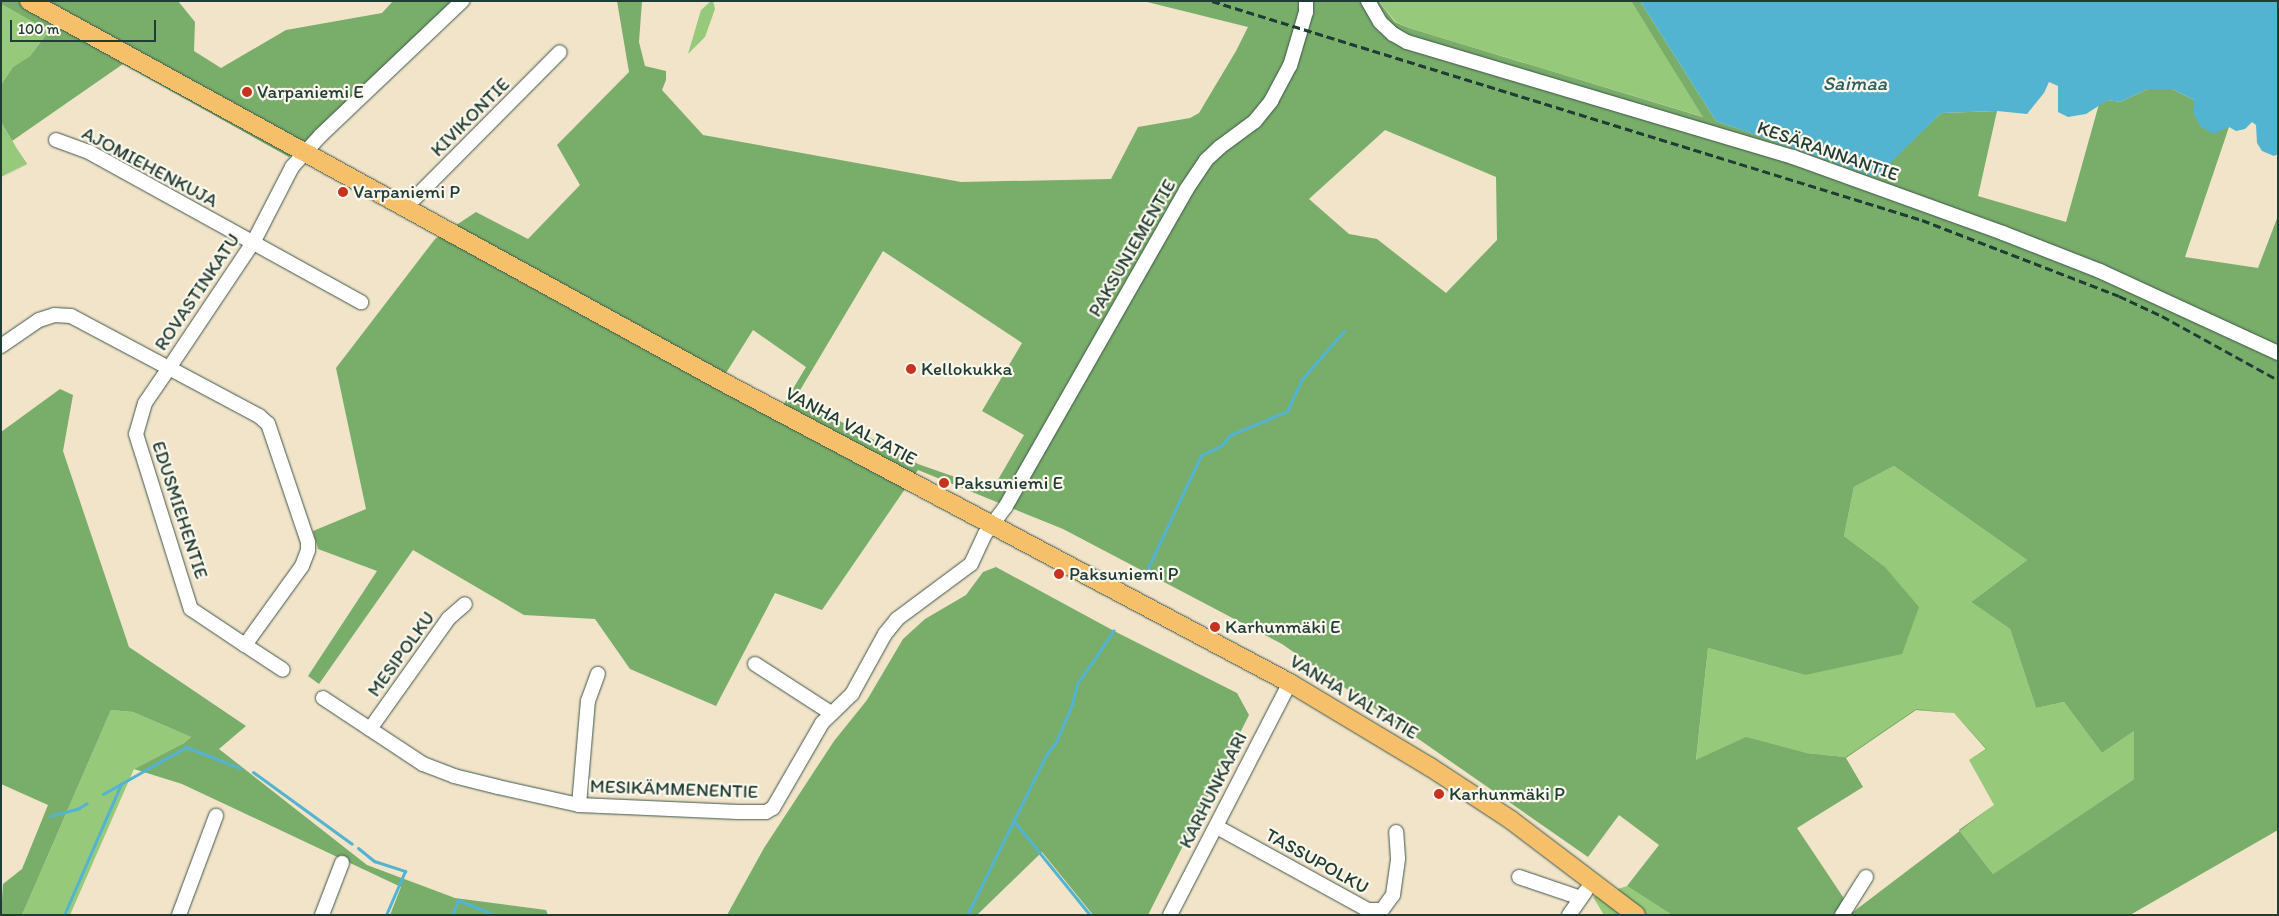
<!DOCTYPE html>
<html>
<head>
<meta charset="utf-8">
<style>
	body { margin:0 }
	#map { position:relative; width:2279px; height:916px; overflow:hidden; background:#f1e4c9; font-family:Itim,sans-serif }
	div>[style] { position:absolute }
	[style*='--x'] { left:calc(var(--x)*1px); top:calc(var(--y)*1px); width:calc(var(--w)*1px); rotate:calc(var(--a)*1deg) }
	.green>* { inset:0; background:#97c97a }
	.forest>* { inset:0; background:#79ad6a }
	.water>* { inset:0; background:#53b4d2 }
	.stream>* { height:3px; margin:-1.5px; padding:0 1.5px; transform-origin:1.5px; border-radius:1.5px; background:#53b4d2 }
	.roads { filter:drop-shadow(0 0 1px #3e564a) drop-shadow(0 0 1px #3e564a) }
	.minor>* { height:14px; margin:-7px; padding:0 7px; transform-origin:7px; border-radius:7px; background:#fff }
	.major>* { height:18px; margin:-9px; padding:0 9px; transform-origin:9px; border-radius:9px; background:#f6c06b }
	.rail>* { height:3px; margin-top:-1.5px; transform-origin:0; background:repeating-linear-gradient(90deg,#1f3d34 0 8px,transparent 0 12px) }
	.dots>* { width:14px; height:14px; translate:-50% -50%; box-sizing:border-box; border:2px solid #fbf7ec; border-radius:50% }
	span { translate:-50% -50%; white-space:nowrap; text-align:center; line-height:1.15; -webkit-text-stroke:4.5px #fbf7ec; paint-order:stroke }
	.poi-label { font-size:19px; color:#1f3d34 }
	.left { translate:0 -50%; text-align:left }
	.street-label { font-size:19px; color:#1f3d34 }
	.water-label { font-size:20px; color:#2f6163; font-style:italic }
	.frame { position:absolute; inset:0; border:2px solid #1f3d34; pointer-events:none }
	.scale { position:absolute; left:10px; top:20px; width:146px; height:22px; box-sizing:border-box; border:2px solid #1f3d34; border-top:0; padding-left:6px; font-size:15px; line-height:18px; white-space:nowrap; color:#1f3d34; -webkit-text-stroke:4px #fbf7ec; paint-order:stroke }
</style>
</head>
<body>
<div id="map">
	<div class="green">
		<i style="clip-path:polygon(711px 1px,713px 1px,715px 9px,705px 37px,688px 54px,701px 10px)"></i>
		<i style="clip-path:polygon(1378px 1px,1631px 1px,1704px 117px,1409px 28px,1396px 22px)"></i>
		<i style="clip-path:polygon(1px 4px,49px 31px,30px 56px,13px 67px,1px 85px)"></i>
		<i style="clip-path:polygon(1px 122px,26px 164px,1px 177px)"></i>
		<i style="clip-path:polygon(1894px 466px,2027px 560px,1971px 602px,2010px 629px,2036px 708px,2064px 702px,2102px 753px,2134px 731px,2134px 779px,1993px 874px,1959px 830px,1994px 805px,1969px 760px,1986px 749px,1954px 713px,1916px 710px,1845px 757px,1806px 753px,1696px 761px,1708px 648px,1805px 675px,1884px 566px,1844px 536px,1854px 487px)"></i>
		<i style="clip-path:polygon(111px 710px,133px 712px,191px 737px,184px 743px,134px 769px,70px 915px,22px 915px)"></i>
		<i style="clip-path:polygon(1627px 886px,1672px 915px,1604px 915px,1593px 897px)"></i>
	</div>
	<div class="forest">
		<i style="clip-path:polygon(1px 1px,178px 1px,195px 22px,194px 51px,221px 68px,286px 30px,382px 13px,393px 1px,454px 1px,289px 157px,123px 64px,12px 141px,27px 164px,1px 178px,26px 164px,1px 122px,1px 85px,13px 67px,30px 56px,49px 31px,1px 4px)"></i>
		<i style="clip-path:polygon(evenodd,617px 1px,642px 1px,639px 42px,645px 66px,666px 71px,666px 80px,662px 90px,703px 135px,961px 182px,1111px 179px,1138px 127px,1190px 118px,1199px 113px,1236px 51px,1248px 27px,1143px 1px,1378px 1px,1395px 22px,1409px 28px,1703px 117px,1631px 1px,1640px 1px,1716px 121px,1875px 176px,1941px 113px,1997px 111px,1978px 196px,2066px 222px,2099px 104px,2108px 100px,2120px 102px,2148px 89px,2172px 89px,2194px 100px,2229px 127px,2185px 257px,2258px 268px,2278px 216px,2278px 830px,2130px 915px,1672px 915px,1627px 886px,1659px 845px,1619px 815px,1588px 857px,1282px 644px,1063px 529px,918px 470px,822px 610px,775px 593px,716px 706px,630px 669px,595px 619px,524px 615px,413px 550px,319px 684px,308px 676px,377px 571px,318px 549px,313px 531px,366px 509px,336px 368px,435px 239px,476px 212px,528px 239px,580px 185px,557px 145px,629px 72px,617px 1px,1385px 130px,1496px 177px,1497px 240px,1446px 293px,1377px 239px,1349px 234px,1309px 199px,1385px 130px,617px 1px,883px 251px,1022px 343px,982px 411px,1024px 435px,992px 490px,918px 464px,796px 397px,883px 251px,617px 1px,753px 330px,806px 367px,779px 412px,721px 381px,753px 330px,617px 1px,1894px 466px,2027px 560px,1971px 602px,2010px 629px,2036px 708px,2064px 702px,2102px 753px,2134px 731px,2134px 779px,1993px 874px,1959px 830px,1994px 805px,1969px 760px,1987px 749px,1954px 713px,1916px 709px,1845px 757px,1806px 753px,1746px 737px,1696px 760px,1708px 648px,1805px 675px,1902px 654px,1919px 607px,1884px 566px,1844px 536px,1854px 487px,1894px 466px,617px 1px,1916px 710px,1954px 713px,1986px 749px,1969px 760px,1994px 805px,1853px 912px,1797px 828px,1863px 787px,1846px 758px,1916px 710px)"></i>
		<i style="clip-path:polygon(60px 389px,73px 395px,63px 451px,129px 647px,246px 726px,219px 749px,367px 865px,455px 898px,546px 910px,548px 915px,390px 915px,401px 887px,182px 784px,134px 769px,184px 743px,191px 737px,133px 712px,111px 710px,22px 915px,1px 915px,3px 884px,22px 869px,48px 805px,1px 784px,1px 432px)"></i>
		<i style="clip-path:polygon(996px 567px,1116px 632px,1237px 693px,1249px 715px,1148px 915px,1093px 915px,1042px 852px,977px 915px,727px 915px,764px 848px,834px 741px,867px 700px,903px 639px,925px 619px,966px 595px,983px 572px)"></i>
	</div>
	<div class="water">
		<i style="clip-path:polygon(1640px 1px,2278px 1px,2278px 154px,2274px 156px,2262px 151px,2257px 143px,2256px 125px,2252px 122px,2245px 129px,2236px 131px,2229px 127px,2213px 134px,2200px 126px,2193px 112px,2194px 100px,2172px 89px,2148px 89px,2120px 102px,2108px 100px,2086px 114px,2068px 117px,2058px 112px,2058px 86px,2049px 82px,2044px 93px,2027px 114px,1997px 111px,1941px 113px,1876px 177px,1716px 121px)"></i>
	</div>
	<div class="stream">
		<i style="--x:1147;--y:570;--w:127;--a:-64.8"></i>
		<i style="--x:1201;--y:455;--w:23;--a:-25"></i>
		<i style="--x:1222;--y:445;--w:13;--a:-51"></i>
		<i style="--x:1230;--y:435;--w:62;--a:-22.8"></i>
		<i style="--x:1287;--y:411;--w:35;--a:-65"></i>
		<i style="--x:1302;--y:379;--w:64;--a:-48.8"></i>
		<i style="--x:253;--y:772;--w:122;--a:36"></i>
		<i style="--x:103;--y:794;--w:95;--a:-29.5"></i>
		<i style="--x:186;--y:747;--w:58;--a:21.3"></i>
		<i style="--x:50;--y:816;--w:30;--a:-15"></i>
		<i style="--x:79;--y:808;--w:9;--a:-32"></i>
		<i style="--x:1013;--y:820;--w:122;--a:51"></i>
		<i style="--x:358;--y:848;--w:21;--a:39"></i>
		<i style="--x:374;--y:861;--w:33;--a:18"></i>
		<i style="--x:405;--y:871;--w:48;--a:113.4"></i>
		<i style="--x:64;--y:915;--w:143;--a:-66.5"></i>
		<i style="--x:452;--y:915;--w:16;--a:-68"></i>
		<i style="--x:458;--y:900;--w:40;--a:22"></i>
		<i style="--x:967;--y:915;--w:178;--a:-63.7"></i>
		<i style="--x:1046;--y:755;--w:16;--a:-52"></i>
		<i style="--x:1056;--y:742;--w:41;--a:-67.2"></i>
		<i style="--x:1072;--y:704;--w:21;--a:-76"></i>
		<i style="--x:1077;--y:684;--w:65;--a:-55.6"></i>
	</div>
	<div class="roads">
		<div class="minor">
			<i style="--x:1368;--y:1;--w:24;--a:60"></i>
			<i style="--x:1380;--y:22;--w:18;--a:43"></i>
			<i style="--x:1393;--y:34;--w:16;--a:30"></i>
			<i style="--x:1407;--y:42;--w:403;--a:16.6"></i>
			<i style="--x:1793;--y:157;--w:223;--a:19.9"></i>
			<i style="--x:2003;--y:233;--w:104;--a:21.4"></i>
			<i style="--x:2100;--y:271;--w:196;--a:24.7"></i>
			<i style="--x:56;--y:140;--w:35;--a:20"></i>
			<i style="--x:89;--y:152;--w:311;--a:28.9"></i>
			<i style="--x:406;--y:207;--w:218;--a:-45.2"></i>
			<i style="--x:1;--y:346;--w:46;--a:-34.4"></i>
			<i style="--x:39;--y:320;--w:16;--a:-18"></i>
			<i style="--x:54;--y:315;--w:17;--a:3"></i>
			<i style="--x:71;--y:316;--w:111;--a:28"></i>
			<i style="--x:169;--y:368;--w:153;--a:-56.2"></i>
			<i style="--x:254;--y:241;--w:83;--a:-62.8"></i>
			<i style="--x:292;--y:167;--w:43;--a:-47.8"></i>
			<i style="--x:321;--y:135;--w:195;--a:-43.5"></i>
			<i style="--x:245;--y:645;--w:97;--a:-54.2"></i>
			<i style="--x:302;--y:566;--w:17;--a:-69"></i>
			<i style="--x:308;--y:550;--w:8;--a:-90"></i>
			<i style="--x:308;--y:542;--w:125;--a:-108.7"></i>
			<i style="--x:268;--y:424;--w:12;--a:-138"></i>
			<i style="--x:259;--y:416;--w:102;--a:-151.9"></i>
			<i style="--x:169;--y:368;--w:42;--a:124.4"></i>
			<i style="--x:145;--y:403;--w:32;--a:106"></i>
			<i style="--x:136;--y:434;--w:183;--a:72.6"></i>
			<i style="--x:191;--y:609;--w:65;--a:33.7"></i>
			<i style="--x:245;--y:645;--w:45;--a:33.3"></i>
			<i style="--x:755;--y:664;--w:90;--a:32.8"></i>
			<i style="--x:323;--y:698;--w:120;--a:33.4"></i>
			<i style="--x:423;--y:764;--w:33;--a:21"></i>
			<i style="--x:454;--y:776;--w:45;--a:14"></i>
			<i style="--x:498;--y:787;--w:83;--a:12.5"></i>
			<i style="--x:579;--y:805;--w:159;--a:2.5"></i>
			<i style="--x:738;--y:812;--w:28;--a:0"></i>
			<i style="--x:766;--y:812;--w:8;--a:-30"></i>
			<i style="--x:773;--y:808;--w:98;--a:-60"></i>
			<i style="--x:822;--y:723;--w:42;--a:-44"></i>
			<i style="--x:852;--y:694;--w:68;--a:-61.2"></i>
			<i style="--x:885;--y:634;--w:19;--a:-51"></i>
			<i style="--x:897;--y:619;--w:92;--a:-36.6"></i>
			<i style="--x:971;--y:564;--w:33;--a:-65"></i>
			<i style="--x:985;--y:534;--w:35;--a:-53"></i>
			<i style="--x:1006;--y:506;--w:364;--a:-60.3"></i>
			<i style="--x:1186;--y:190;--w:36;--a:-56"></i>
			<i style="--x:1206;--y:160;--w:19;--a:-43"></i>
			<i style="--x:1220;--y:147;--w:44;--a:-36.6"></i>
			<i style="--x:1255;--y:121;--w:26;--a:-51"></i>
			<i style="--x:1271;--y:101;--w:40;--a:-62"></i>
			<i style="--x:1290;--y:66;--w:56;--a:-73.5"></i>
			<i style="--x:1306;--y:12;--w:11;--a:-90"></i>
			<i style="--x:370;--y:729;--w:136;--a:-54.6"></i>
			<i style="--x:449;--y:618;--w:21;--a:-41"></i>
			<i style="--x:579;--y:805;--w:104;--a:-85.1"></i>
			<i style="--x:588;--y:701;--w:29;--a:-70"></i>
			<i style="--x:1217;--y:827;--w:172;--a:28.8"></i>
			<i style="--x:1368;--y:910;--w:14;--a:0"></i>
			<i style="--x:1382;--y:910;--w:19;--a:-54"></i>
			<i style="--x:1393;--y:895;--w:37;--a:-82"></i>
			<i style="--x:1398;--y:858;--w:26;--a:-94"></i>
			<i style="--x:1519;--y:877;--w:65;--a:18.7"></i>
			<i style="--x:179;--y:915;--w:106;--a:-69.5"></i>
			<i style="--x:322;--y:915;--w:56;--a:-69"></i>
			<i style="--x:1170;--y:915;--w:261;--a:-62.7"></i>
			<i style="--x:1569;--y:915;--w:29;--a:-55"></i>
			<i style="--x:1842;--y:915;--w:45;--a:-57.7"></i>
		</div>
		<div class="major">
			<i style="--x:29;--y:1;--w:789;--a:28.77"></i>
			<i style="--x:721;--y:381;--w:644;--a:27.96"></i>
			<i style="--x:1290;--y:683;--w:163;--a:31"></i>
			<i style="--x:1430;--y:767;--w:97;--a:33.2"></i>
			<i style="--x:1511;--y:820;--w:157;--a:37.2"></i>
		</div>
	</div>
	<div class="rail">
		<i style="--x:1212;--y:1;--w:743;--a:17.14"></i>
		<i style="--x:1922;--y:220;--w:211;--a:21.1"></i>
		<i style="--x:2119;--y:296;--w:47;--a:24.9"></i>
		<i style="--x:2162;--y:316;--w:132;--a:28.9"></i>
	</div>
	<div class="dots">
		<i style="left:247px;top:92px;background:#c8321e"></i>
		<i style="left:343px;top:192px;background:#c8321e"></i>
		<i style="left:911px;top:369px;background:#c8321e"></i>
		<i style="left:944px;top:483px;background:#c8321e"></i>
		<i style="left:1059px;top:574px;background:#c8321e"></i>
		<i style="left:1215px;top:627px;background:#c8321e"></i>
		<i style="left:1439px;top:794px;background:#c8321e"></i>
	</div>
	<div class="poi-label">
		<span class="left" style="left:257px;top:92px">Varpaniemi E</span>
		<span class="left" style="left:353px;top:192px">Varpaniemi P</span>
		<span class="left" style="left:921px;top:369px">Kellokukka</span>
		<span class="left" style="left:954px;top:483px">Paksuniemi E</span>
		<span class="left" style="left:1069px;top:574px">Paksuniemi P</span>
		<span class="left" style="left:1225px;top:627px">Karhunmäki E</span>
		<span class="left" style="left:1449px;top:794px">Karhunmäki P</span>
	</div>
	<div class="street-label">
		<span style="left:470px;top:117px;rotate:-45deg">KIVIKONTIE</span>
		<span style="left:1828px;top:151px;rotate:19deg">KESÄRANNANTIE</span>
		<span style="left:150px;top:167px;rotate:28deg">AJOMIEHENKUJA</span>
		<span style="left:1132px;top:248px;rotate:-60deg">PAKSUNIEMENTIE</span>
		<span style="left:197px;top:292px;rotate:-56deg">ROVASTINKATU</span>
		<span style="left:851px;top:426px;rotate:28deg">VANHA VALTATIE</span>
		<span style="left:180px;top:510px;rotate:72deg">EDUSMIEHENTIE</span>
		<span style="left:401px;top:654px;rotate:-54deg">MESIPOLKU</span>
		<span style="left:1354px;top:697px;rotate:31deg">VANHA VALTATIE</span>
		<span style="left:674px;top:789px;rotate:2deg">MESIKÄMMENENTIE</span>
		<span style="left:1213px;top:790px;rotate:-63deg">KARHUNKAARI</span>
		<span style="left:1317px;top:861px;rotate:29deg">TASSUPOLKU</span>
	</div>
	<div class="water-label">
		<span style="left:1855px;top:83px">Saimaa</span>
	</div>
	<div class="frame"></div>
	<div class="scale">100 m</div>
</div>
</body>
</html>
